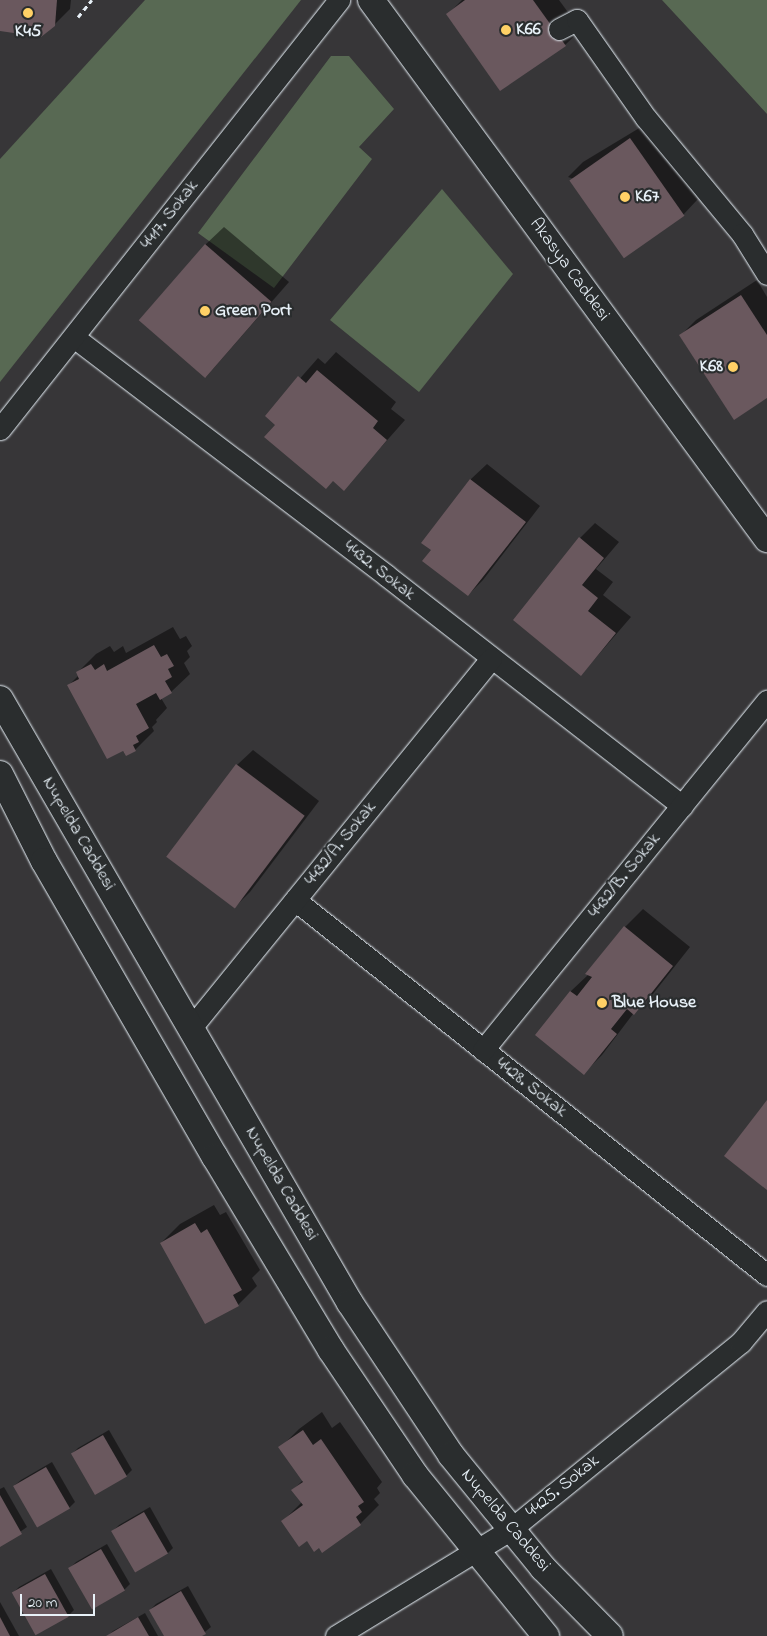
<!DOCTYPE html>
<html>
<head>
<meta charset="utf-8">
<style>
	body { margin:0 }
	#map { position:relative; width:767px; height:1636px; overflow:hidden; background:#373638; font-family:"Indie Flower",sans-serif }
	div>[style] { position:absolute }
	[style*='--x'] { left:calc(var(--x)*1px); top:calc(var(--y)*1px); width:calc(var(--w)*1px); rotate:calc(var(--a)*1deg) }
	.green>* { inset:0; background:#586953 }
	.shadow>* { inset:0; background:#0007 }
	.building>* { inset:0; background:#6a585e; transform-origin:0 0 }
	.path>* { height:3px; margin-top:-1.5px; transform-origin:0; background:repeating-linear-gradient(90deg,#e8f1f8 0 5px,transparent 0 9px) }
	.roads { filter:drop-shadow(0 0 1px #e8f1f8) drop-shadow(0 0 1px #e8f1f8) }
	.minor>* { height:21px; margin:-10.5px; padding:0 10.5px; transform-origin:10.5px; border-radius:10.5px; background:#2a2d2e }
	.tertiary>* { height:26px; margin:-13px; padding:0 13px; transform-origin:13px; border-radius:13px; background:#2a2d2e }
	.dots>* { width:14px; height:14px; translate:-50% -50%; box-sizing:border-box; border:2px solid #2a2d2e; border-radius:50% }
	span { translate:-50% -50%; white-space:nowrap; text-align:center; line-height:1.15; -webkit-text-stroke:4.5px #2a2d2e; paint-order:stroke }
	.poi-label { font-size:18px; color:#e8f1f8; font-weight:700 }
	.left { translate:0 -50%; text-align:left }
	.right { translate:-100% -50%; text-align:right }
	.street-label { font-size:18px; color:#e8f1f8 }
	.scale { position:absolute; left:20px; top:1594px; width:75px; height:22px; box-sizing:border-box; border:2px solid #e8f1f8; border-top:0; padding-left:6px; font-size:15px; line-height:18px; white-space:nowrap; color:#e8f1f8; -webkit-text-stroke:4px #2a2d2e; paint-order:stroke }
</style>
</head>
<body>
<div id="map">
	<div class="green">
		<i style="clip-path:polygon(145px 0,301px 0,0 382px,0 159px)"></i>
		<i style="clip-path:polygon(662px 0,767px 0,767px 114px,700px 41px)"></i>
		<i style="clip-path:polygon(331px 56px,349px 56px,394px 109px,359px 147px,372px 159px,274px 288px,198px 233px)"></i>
		<i style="clip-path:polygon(442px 189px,513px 274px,419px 392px,330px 320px)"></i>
	</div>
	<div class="shadow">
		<i style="clip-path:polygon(0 0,71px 0,70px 9px,54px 25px,0 30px)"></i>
		<i style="clip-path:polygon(462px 0,559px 0,581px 30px,565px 45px,448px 14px)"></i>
		<i style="clip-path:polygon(646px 124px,698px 199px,683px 215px,568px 177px,583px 162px)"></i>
		<i style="clip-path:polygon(224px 227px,289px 282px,206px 377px,205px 245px)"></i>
		<i style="clip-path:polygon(757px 280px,767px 297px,767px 397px,680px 336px,696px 320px)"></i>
		<i style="clip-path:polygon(336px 352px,396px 402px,391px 409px,405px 420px,344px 489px,267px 416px,318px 358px,325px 364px)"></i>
		<i style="clip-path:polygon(487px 464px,540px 506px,483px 580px,468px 595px,432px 550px,423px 542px,471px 479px)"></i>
		<i style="clip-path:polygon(595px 523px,619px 542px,596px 569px,613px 582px,603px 595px,631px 617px,581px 675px,580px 538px)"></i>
		<i style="clip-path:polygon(173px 627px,180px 639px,186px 636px,192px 646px,187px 651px,190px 657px,184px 663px,190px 674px,171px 692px,161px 698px,167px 708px,156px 720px,157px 722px,152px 727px,154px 731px,135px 750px,126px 755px,69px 685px,79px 675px,77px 673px,96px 654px,110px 646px,114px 652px,123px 646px,126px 653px)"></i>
		<i style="clip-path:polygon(253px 750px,319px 801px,250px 892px,235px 907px,168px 856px,237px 765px)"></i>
		<i style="clip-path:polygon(643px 909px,690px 947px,653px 994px,633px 1014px,602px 1055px,584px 1073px,537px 1035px,571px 991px,589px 974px,625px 927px)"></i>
		<i style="clip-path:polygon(214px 1205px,220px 1215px,226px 1212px,260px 1270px,252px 1278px,257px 1286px,238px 1305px,161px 1243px,180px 1224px)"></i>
		<i style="clip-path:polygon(322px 1412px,332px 1428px,340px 1422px,382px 1482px,377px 1488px,380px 1493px,374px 1499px,379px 1505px,360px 1524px,319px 1547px,283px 1521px,302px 1502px,293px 1490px,303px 1480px,280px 1448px,299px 1429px)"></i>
		<i style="clip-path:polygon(109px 1430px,132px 1470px,126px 1476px,72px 1454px,78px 1448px)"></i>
		<i style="clip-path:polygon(52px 1462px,75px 1502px,69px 1508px,15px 1485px,21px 1480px)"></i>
		<i style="clip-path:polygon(4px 1487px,27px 1527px,0 1546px,0 1489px)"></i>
		<i style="clip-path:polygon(150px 1507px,173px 1548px,168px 1553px,113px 1531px,119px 1525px)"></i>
		<i style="clip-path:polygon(107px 1544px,130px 1584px,124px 1590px,70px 1568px,76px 1562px)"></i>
		<i style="clip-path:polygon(51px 1569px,74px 1610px,68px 1616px,13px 1593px,19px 1587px)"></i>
		<i style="clip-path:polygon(188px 1586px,211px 1627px,200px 1636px,165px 1636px,150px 1610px,156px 1604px)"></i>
		<i style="clip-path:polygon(0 1602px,19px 1636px,0 1636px)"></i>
		<i style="clip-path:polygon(145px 1613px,158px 1636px,108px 1636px,113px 1631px)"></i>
	</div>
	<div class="building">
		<i style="clip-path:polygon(0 0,57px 0,55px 26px,41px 37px,0 31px)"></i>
		<i style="clip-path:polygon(465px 0,533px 0,566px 46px,500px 91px,446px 14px)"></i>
		<i style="left:630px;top:138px;width:95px;height:74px;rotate:55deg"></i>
		<i style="left:205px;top:244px;width:88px;height:101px;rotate:41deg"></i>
		<i style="clip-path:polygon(741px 295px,767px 335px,767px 398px,734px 420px,679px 335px)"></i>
		<i style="clip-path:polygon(317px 370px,378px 421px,373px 428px,387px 440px,344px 491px,333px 481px,326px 489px,264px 437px,275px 425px,265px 416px,298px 376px,306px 383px)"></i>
		<i style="clip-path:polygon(470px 479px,526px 522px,468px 596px,422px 561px,431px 550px,421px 543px)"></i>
		<i style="clip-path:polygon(579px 537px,604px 558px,582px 585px,598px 598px,588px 611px,616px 633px,581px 676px,513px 620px)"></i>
		<i style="clip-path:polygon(154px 645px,161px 657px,167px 654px,174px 666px,168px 669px,172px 677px,165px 681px,172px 693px,160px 700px,156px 693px,136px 704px,149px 728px,136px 736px,139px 742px,133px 745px,136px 751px,126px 756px,123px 751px,107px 759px,67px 685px,79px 679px,76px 672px,91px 664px,95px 670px,104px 664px,107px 671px)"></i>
		<i style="left:236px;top:764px;width:86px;height:116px;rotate:37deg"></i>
		<i style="clip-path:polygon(624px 926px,673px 966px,634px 1015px,627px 1009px,611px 1029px,617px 1034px,584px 1075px,535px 1035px,570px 991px,577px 996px,592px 977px,585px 974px)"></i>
		<i style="clip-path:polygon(767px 1100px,767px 1190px,724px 1156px)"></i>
		<i style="clip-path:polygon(195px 1223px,201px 1233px,207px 1229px,242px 1290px,233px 1295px,239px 1306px,205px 1324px,160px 1243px)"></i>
		<i style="clip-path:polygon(303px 1430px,313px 1445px,321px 1439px,364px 1502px,358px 1506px,362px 1512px,356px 1517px,361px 1525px,322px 1553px,319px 1548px,314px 1552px,307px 1541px,299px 1547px,281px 1521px,303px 1505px,291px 1490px,303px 1482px,278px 1447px)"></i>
		<i style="left:103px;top:1435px;width:48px;height:37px;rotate:60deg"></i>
		<i style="left:46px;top:1467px;width:48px;height:38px;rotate:60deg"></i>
		<i style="clip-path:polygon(0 1495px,22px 1534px,0 1547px)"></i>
		<i style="left:144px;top:1512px;width:48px;height:38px;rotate:60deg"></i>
		<i style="left:101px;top:1549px;width:48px;height:38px;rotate:60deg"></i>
		<i style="left:45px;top:1574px;width:49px;height:38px;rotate:61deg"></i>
		<i style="clip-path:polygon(181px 1591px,206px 1634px,202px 1636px,164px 1636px,149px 1610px)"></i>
		<i style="clip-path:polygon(0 1617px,10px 1636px,0 1636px)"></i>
		<i style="clip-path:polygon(138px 1617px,149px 1636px,106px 1636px)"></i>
	</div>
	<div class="path">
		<i style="--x:78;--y:17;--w:22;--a:-51"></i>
	</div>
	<div class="roads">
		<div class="minor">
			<i style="--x:559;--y:29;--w:20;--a:-27"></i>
			<i style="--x:577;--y:20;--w:120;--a:54.9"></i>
			<i style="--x:646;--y:118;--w:151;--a:50.4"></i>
			<i style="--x:742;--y:234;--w:47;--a:58"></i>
			<i style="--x:75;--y:338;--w:392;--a:37.3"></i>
			<i style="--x:387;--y:576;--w:374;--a:37.9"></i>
			<i style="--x:0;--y:429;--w:547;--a:-51.68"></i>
			<i style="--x:295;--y:900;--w:603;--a:38.47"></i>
			<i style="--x:190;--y:1029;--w:477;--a:-50.9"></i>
			<i style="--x:483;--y:1050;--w:450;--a:-50.9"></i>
			<i style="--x:336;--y:1636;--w:205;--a:-31.4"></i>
			<i style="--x:511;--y:1529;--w:296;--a:-39.1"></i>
			<i style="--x:741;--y:1342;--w:40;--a:-50"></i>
		</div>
		<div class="tertiary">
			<i style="--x:371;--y:0;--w:669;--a:53.7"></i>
			<i style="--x:0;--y:699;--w:698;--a:59.91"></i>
			<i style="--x:350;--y:1303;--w:182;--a:56.4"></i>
			<i style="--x:451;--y:1455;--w:146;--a:50.8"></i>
			<i style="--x:543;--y:1568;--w:95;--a:45.4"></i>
			<i style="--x:0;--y:774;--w:97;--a:63.2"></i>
			<i style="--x:44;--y:861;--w:342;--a:60"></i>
			<i style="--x:215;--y:1157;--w:225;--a:59"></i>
			<i style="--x:331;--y:1350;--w:151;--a:56.1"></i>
			<i style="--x:415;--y:1475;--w:208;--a:50.9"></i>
		</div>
	</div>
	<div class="dots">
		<i style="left:28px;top:13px;background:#ffd166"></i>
		<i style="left:506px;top:30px;background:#ffd166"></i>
		<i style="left:625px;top:197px;background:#ffd166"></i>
		<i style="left:205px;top:311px;background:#ffd166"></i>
		<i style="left:733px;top:367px;background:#ffd166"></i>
		<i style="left:602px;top:1003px;background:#ffd166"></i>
	</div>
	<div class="poi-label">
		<span class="left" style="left:516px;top:30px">K66</span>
		<span style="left:28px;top:32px">K45</span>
		<span class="left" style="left:635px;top:197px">K67</span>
		<span class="left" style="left:215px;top:311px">Green Port</span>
		<span class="right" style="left:723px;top:367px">K68</span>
		<span class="left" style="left:612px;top:1003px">Blue House</span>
	</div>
	<div class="street-label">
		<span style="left:170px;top:215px;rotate:-52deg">4417. Sokak</span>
		<span style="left:569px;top:270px;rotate:54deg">Akasya Caddesi</span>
		<span style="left:379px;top:571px;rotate:38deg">4432. Sokak</span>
		<span style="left:78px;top:834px;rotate:60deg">Nupelda Caddesi</span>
		<span style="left:341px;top:844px;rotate:-51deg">4432/A. Sokak</span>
		<span style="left:625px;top:876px;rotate:-51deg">4432/B. Sokak</span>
		<span style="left:531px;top:1088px;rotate:38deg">4428. Sokak</span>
		<span style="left:281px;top:1184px;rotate:60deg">Nupelda Caddesi</span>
		<span style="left:563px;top:1487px;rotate:-39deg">4425. Sokak</span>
		<span style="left:505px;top:1521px;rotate:50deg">Nupelda Caddesi</span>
	</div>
	<div class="scale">20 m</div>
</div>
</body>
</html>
